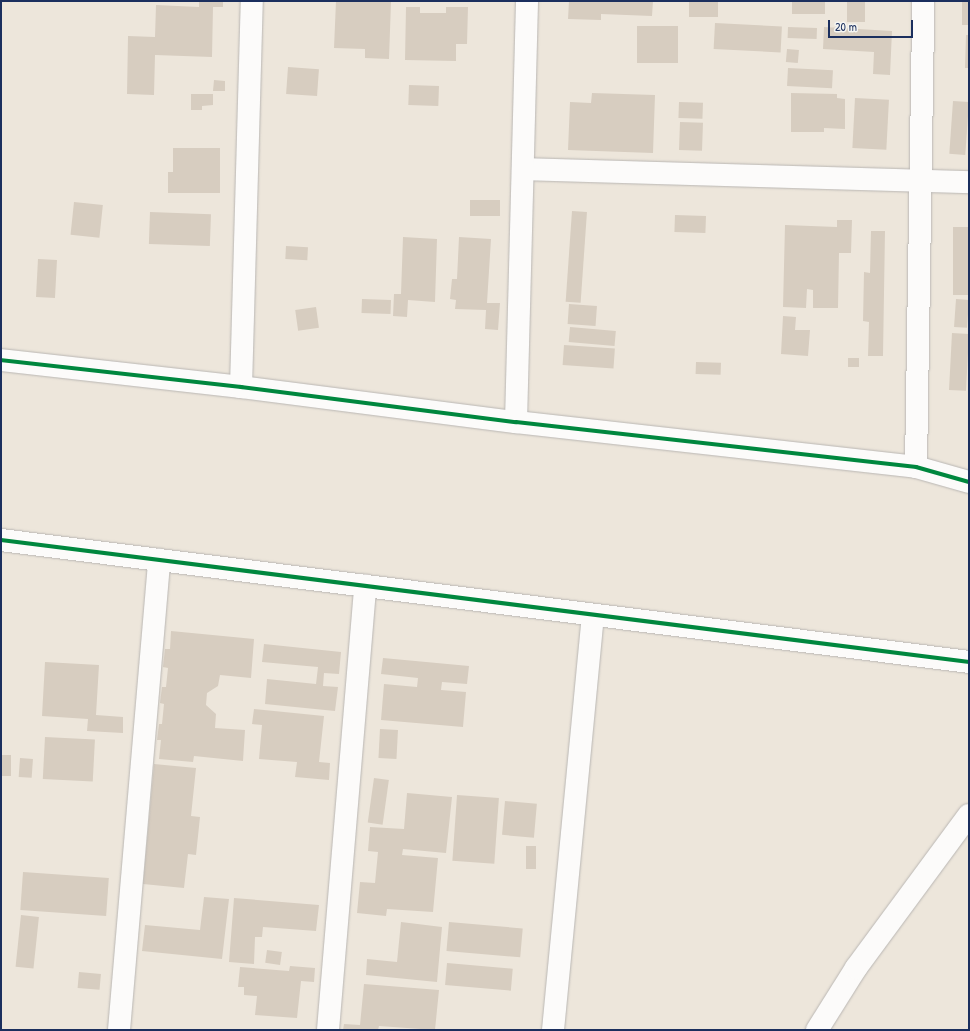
<!DOCTYPE html>
<html>
<head>
<meta charset="utf-8">
<style>
	body { margin:0 }
	#map { position:relative; width:970px; height:1031px; overflow:hidden; background:#ede6db; font-family:"Patrick Hand",sans-serif }
	div>[style] { position:absolute }
	[style*='--x'] { left:calc(var(--x)*1px); top:calc(var(--y)*1px); width:calc(var(--w)*1px); rotate:calc(var(--a)*1deg) }
	.building>* { inset:0; background:#d7cdc0; transform-origin:0 0 }
	.roads { filter:drop-shadow(0 0 1px #b9b6b3) drop-shadow(0 0 1px #b9b6b3) }
	.minor>* { height:22px; margin:-11px; padding:0 11px; transform-origin:11px; border-radius:11px; background:#fcfbfa }
	.cycleway>* { height:4px; margin:-2px; padding:0 2px; transform-origin:2px; border-radius:2px; background:#00873e }
	span { translate:-50% -50%; white-space:nowrap; text-align:center; line-height:1.15; -webkit-text-stroke:3px #f6f6f2; paint-order:stroke }
	.frame { position:absolute; inset:0; border:2px solid #1b2f5e; pointer-events:none }
	.scale { position:absolute; left:828px; top:20px; width:85px; height:18px; box-sizing:border-box; border:2px solid #1b2f5e; border-top:0; padding-left:5px; font-size:12px; line-height:14px; white-space:nowrap; color:#1b2f5e; -webkit-text-stroke:3px #f6f6f2; paint-order:stroke }
</style>
</head>
<body>
<div id="map">
	<div class="building">
		<i style="clip-path:polygon(199px 1px,223px 1px,223px 7px,213px 7px,212px 57px,155px 55px,154px 95px,127px 94px,128px 36px,155px 37px,156px 5px,199px 7px)"></i>
		<i style="clip-path:polygon(336px 1px,391px 2px,389px 59px,365px 58px,365px 49px,334px 48px)"></i>
		<i style="clip-path:polygon(569px 1px,653px 1px,652px 16px,601px 14px,601px 20px,568px 19px)"></i>
		<i style="left:689px;top:1px;width:29px;height:16px"></i>
		<i style="left:792px;top:1px;width:33px;height:13px"></i>
		<i style="left:847px;top:1px;width:18px;height:21px"></i>
		<i style="left:962px;top:1px;width:7px;height:24px"></i>
		<i style="clip-path:polygon(406px 7px,420px 7px,420px 13px,446px 13px,446px 7px,468px 7px,467px 44px,456px 44px,456px 61px,405px 60px)"></i>
		<i style="left:715px;top:23px;width:67px;height:26px;rotate:3deg"></i>
		<i style="left:637px;top:26px;width:41px;height:37px"></i>
		<i style="left:788px;top:27px;width:29px;height:11px;rotate:2deg"></i>
		<i style="clip-path:polygon(824px 27px,892px 31px,890px 75px,873px 74px,874px 52px,823px 49px)"></i>
		<i style="clip-path:polygon(966px 35px,969px 35px,969px 68px,965px 68px)"></i>
		<i style="left:787px;top:49px;width:12px;height:13px;rotate:5deg"></i>
		<i style="left:288px;top:67px;width:31px;height:27px;rotate:4deg"></i>
		<i style="left:788px;top:68px;width:45px;height:18px;rotate:3deg"></i>
		<i style="clip-path:polygon(214px 80px,225px 81px,225px 91px,213px 91px)"></i>
		<i style="left:409px;top:85px;width:30px;height:20px;rotate:2deg"></i>
		<i style="clip-path:polygon(592px 93px,655px 95px,653px 153px,568px 150px,570px 102px,591px 103px)"></i>
		<i style="clip-path:polygon(791px 93px,837px 94px,837px 98px,845px 99px,845px 129px,824px 128px,824px 132px,791px 132px)"></i>
		<i style="clip-path:polygon(191px 94px,213px 94px,213px 105px,202px 106px,202px 110px,191px 110px)"></i>
		<i style="left:855px;top:98px;width:34px;height:50px;rotate:3deg"></i>
		<i style="left:953px;top:101px;width:16px;height:53px;rotate:4deg"></i>
		<i style="left:679px;top:102px;width:24px;height:16px;rotate:2deg"></i>
		<i style="left:680px;top:122px;width:23px;height:28px;rotate:2deg"></i>
		<i style="clip-path:polygon(173px 148px,220px 148px,220px 193px,168px 193px,168px 172px,173px 172px)"></i>
		<i style="left:470px;top:200px;width:30px;height:16px"></i>
		<i style="left:74px;top:202px;width:29px;height:33px;rotate:6deg"></i>
		<i style="left:572px;top:211px;width:15px;height:91px;rotate:4deg"></i>
		<i style="left:150px;top:212px;width:61px;height:32px;rotate:2deg"></i>
		<i style="left:675px;top:215px;width:31px;height:17px;rotate:2deg"></i>
		<i style="clip-path:polygon(837px 220px,852px 220px,851px 253px,839px 253px,838px 308px,813px 308px,813px 290px,807px 289px,806px 308px,783px 307px,785px 225px,837px 227px)"></i>
		<i style="left:953px;top:227px;width:16px;height:68px"></i>
		<i style="clip-path:polygon(871px 231px,885px 231px,883px 356px,868px 356px,869px 322px,863px 321px,864px 272px,870px 273px)"></i>
		<i style="clip-path:polygon(403px 237px,437px 239px,435px 302px,408px 300px,407px 317px,393px 316px,394px 294px,401px 294px)"></i>
		<i style="clip-path:polygon(459px 237px,491px 239px,487px 303px,500px 303px,498px 330px,485px 329px,486px 310px,455px 309px,456px 300px,450px 299px,452px 279px,457px 279px)"></i>
		<i style="left:286px;top:246px;width:22px;height:13px;rotate:3deg"></i>
		<i style="left:38px;top:259px;width:19px;height:38px;rotate:3deg"></i>
		<i style="left:362px;top:299px;width:29px;height:14px;rotate:2deg"></i>
		<i style="left:956px;top:299px;width:13px;height:28px;rotate:4deg"></i>
		<i style="left:569px;top:304px;width:28px;height:20px;rotate:4deg"></i>
		<i style="left:316px;top:307px;width:21px;height:21px;rotate:82deg"></i>
		<i style="clip-path:polygon(783px 316px,796px 317px,795px 330px,810px 330px,808px 356px,781px 354px)"></i>
		<i style="left:570px;top:327px;width:46px;height:15px;rotate:5deg"></i>
		<i style="left:952px;top:333px;width:17px;height:57px;rotate:3deg"></i>
		<i style="left:564px;top:345px;width:51px;height:20px;rotate:4deg"></i>
		<i style="left:848px;top:358px;width:11px;height:9px"></i>
		<i style="left:696px;top:362px;width:25px;height:12px;rotate:2deg"></i>
		<i style="clip-path:polygon(171px 631px,254px 639px,251px 678px,220px 675px,218px 686px,207px 693px,206px 705px,216px 714px,215px 728px,245px 730px,243px 761px,194px 756px,193px 762px,159px 759px,161px 740px,157px 740px,159px 724px,162px 724px,164px 704px,160px 703px,162px 687px,166px 687px,168px 668px,163px 667px,165px 649px,170px 649px)"></i>
		<i style="clip-path:polygon(264px 644px,341px 652px,339px 674px,324px 673px,323px 686px,338px 687px,335px 711px,265px 704px,267px 679px,316px 684px,318px 667px,262px 662px)"></i>
		<i style="clip-path:polygon(383px 658px,469px 666px,467px 684px,442px 682px,441px 690px,466px 692px,463px 727px,381px 720px,384px 684px,417px 687px,418px 678px,381px 674px)"></i>
		<i style="clip-path:polygon(45px 662px,99px 665px,96px 715px,123px 717px,123px 733px,87px 731px,88px 719px,42px 716px)"></i>
		<i style="clip-path:polygon(254px 709px,324px 716px,319px 762px,330px 763px,329px 780px,295px 777px,297px 762px,259px 759px,262px 725px,252px 724px)"></i>
		<i style="left:380px;top:729px;width:18px;height:29px;rotate:3deg"></i>
		<i style="left:45px;top:737px;width:50px;height:42px;rotate:3deg"></i>
		<i style="left:1px;top:755px;width:10px;height:21px"></i>
		<i style="left:20px;top:758px;width:13px;height:19px;rotate:4deg"></i>
		<i style="clip-path:polygon(154px 764px,196px 768px,191px 816px,200px 817px,196px 855px,188px 854px,184px 888px,143px 884px)"></i>
		<i style="left:374px;top:778px;width:15px;height:45px;rotate:8deg"></i>
		<i style="clip-path:polygon(407px 793px,452px 797px,446px 853px,403px 849px,402px 855px,438px 858px,433px 912px,387px 909px,386px 916px,357px 913px,360px 882px,375px 883px,378px 852px,368px 851px,370px 827px,404px 829px)"></i>
		<i style="left:457px;top:795px;width:42px;height:66px;rotate:4deg"></i>
		<i style="left:505px;top:801px;width:32px;height:34px;rotate:5deg"></i>
		<i style="left:536px;top:846px;width:23px;height:10px;rotate:90deg"></i>
		<i style="left:23px;top:872px;width:86px;height:38px;rotate:4deg"></i>
		<i style="clip-path:polygon(204px 897px,229px 899px,222px 959px,142px 951px,145px 925px,200px 930px)"></i>
		<i style="clip-path:polygon(234px 898px,319px 905px,316px 931px,263px 927px,262px 937px,255px 937px,254px 964px,229px 962px)"></i>
		<i style="left:21px;top:915px;width:18px;height:52px;rotate:6deg"></i>
		<i style="clip-path:polygon(401px 922px,442px 927px,437px 982px,366px 975px,367px 959px,397px 962px)"></i>
		<i style="left:449px;top:922px;width:74px;height:29px;rotate:5deg"></i>
		<i style="left:267px;top:950px;width:15px;height:13px;rotate:8deg"></i>
		<i style="left:447px;top:963px;width:66px;height:22px;rotate:5deg"></i>
		<i style="clip-path:polygon(290px 966px,315px 968px,314px 982px,301px 981px,297px 1018px,255px 1015px,257px 996px,244px 995px,244px 987px,238px 987px,240px 967px,289px 971px)"></i>
		<i style="left:79px;top:972px;width:22px;height:16px;rotate:5deg"></i>
		<i style="clip-path:polygon(364px 984px,439px 990px,435px 1030px,379px 1026px,378px 1030px,343px 1030px,344px 1024px,360px 1025px)"></i>
	</div>
	<div class="roads">
		<div class="minor">
			<i style="--x:523;--y:169;--w:446;--a:1.7"></i>
			<i style="--x:1;--y:360;--w:242;--a:6.4"></i>
			<i style="--x:241;--y:387;--w:277;--a:7.3"></i>
			<i style="--x:516;--y:422;--w:403;--a:6.4"></i>
			<i style="--x:916;--y:467;--w:55;--a:15.8"></i>
			<i style="--x:241;--y:387;--w:386;--a:-88.4"></i>
			<i style="--x:516;--y:422;--w:421;--a:-88.5"></i>
			<i style="--x:916;--y:467;--w:466;--a:-89.1"></i>
			<i style="--x:1;--y:540;--w:976;--a:7.18"></i>
			<i style="--x:119;--y:1030;--w:472;--a:-85.1"></i>
			<i style="--x:328;--y:1030;--w:446;--a:-85.2"></i>
			<i style="--x:553;--y:1030;--w:417;--a:-84.5"></i>
			<i style="--x:817;--y:1030;--w:73;--a:-57.8"></i>
			<i style="--x:856;--y:968;--w:190;--a:-53.6"></i>
		</div>
	</div>
	<div class="cycleway">
		<i style="--x:1;--y:360;--w:242;--a:6.4"></i>
		<i style="--x:241;--y:387;--w:277;--a:7.3"></i>
		<i style="--x:516;--y:422;--w:403;--a:6.4"></i>
		<i style="--x:916;--y:467;--w:55;--a:15.8"></i>
		<i style="--x:1;--y:540;--w:976;--a:7.18"></i>
	</div>
	<div class="frame"></div>
	<div class="scale">20 m</div>
</div>
</body>
</html>
